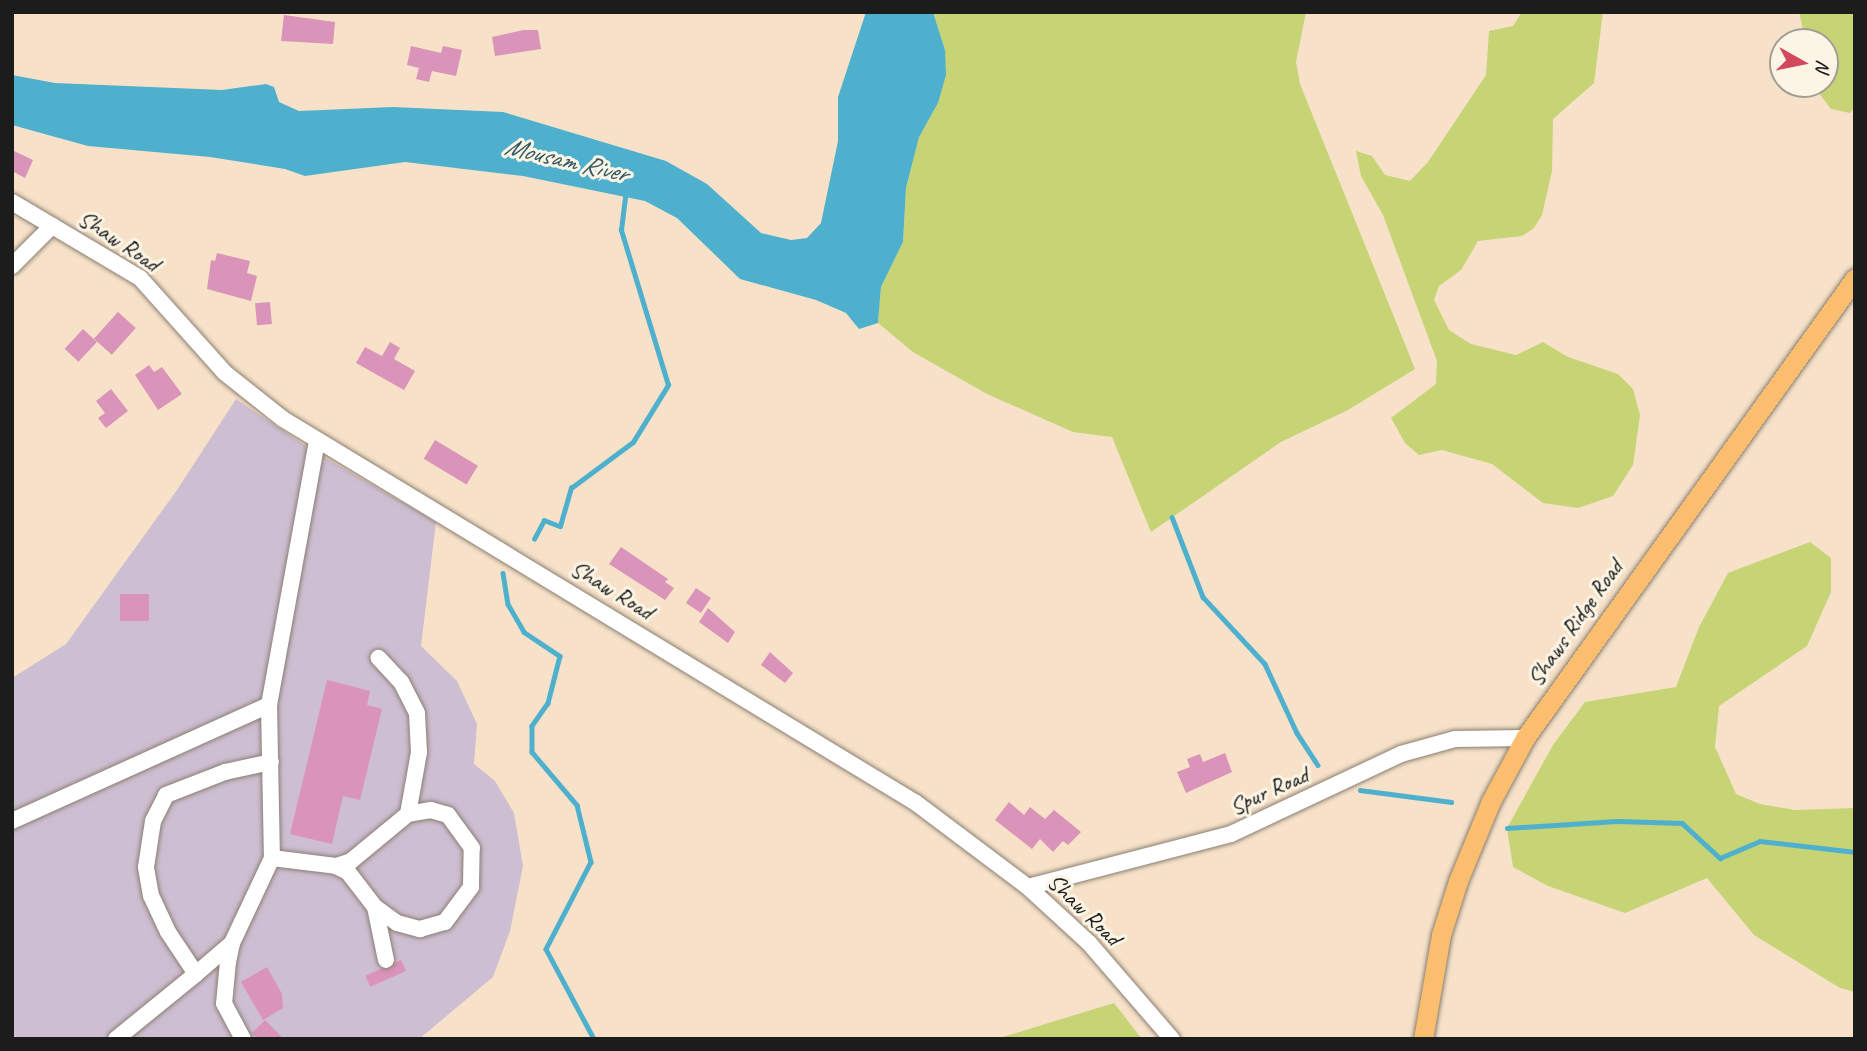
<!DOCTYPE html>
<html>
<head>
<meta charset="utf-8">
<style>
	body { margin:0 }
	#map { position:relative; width:1867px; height:1051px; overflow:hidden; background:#f7e2c9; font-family:Caveat,sans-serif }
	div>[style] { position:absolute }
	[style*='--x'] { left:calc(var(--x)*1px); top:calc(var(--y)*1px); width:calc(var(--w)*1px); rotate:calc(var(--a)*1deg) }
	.industrial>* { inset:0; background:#cebed2 }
	.green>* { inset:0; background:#c6d475 }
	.water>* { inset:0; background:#4eb0cd }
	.stream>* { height:4.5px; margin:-2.25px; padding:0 2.25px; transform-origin:2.25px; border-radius:2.25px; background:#4eb0cd }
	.building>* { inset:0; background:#da93b9; transform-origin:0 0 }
	.roads { filter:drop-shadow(0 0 2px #8a7f72) drop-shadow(0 0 2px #8a7f72) }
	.minor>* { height:16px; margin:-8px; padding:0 8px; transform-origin:8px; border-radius:8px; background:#fff }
	.major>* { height:19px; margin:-9.5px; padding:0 9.5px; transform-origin:9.5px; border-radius:9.5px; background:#fbbe6e }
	span { translate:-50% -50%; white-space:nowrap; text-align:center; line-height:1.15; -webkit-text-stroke:6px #fcf5e5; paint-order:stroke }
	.street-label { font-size:24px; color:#1c1c1c }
	.water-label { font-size:26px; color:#305763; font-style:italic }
	.frame { position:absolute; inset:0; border:14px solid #1c1c1c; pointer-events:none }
	.north { position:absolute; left:1769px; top:28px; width:70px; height:70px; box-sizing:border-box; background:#fcf5e5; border:2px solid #a29e95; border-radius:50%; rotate:99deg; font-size:19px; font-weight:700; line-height:28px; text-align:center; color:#1c1c1c }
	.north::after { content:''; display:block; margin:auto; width:24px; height:32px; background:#d1495b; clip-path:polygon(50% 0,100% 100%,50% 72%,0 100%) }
</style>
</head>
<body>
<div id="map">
	<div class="industrial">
		<i style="clip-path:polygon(236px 399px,310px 449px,436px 522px,421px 646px,457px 681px,477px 724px,474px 764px,495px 781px,514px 813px,523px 866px,510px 931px,493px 977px,419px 1039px,12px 1039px,12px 678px,66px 644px,177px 490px)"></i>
	</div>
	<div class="green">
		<i style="clip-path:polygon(933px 12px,1306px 12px,1296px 62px,1300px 84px,1415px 369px,1348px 410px,1281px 442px,1151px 532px,1112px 437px,1073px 432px,987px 394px,913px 352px,878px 323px,881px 287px,903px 242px,906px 188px,919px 136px,938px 103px,945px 50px)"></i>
		<i style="clip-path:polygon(1522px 12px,1603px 12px,1594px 83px,1553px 119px,1552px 171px,1542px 215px,1534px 228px,1522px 236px,1478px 241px,1461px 270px,1439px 286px,1434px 300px,1449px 330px,1471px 344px,1516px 355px,1543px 342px,1568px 357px,1618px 374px,1633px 389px,1640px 415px,1633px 465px,1613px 496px,1578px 508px,1543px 503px,1492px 464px,1442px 450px,1419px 455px,1405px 443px,1391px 418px,1436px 384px,1437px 361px,1383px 215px,1361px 176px,1356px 151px,1372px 156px,1385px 175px,1410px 181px,1428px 162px,1486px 75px,1489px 31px,1513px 26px)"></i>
		<i style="clip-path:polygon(1799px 12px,1855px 12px,1855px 106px,1850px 113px,1831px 109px,1812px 84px,1825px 84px,1825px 42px,1806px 42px)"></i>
		<i style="clip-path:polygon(1810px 542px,1831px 558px,1831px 592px,1807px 646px,1719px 706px,1715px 747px,1736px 794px,1760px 804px,1795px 810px,1855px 808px,1855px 992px,1840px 988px,1754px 935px,1707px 878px,1625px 913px,1548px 886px,1513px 867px,1507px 828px,1553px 745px,1585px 702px,1676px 687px,1699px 627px,1728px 573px)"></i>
		<i style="clip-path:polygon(1114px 1003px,1142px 1039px,996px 1039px)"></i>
	</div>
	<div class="water">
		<i style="clip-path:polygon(866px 12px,933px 12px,945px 50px,946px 75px,938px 103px,919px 137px,906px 188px,903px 242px,881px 287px,878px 323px,859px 329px,846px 313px,816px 300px,740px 279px,677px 218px,645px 201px,523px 176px,405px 162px,305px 176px,285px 169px,210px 157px,88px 146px,12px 125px,12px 75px,55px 83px,222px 90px,266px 84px,274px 87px,279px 102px,299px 111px,393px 107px,503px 112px,666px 161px,707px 184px,761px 233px,791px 240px,807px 238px,821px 223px,838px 141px,838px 97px)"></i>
	</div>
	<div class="stream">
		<i style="--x:1172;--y:517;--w:86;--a:68.8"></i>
		<i style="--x:1203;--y:597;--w:91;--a:47.2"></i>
		<i style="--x:1265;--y:664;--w:76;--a:65.1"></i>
		<i style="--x:1297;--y:733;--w:38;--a:57"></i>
		<i style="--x:534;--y:539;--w:21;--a:-62"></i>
		<i style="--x:544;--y:520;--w:17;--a:21"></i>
		<i style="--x:560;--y:526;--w:40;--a:-74"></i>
		<i style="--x:571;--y:488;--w:77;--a:-36.6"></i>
		<i style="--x:633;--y:442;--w:67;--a:-58.4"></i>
		<i style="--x:668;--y:385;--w:162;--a:-106.9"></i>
		<i style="--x:621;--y:230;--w:38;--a:-83"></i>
		<i style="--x:503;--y:573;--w:31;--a:81"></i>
		<i style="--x:508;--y:604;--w:32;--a:60"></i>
		<i style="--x:524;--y:632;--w:43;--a:33.7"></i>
		<i style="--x:560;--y:656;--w:49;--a:104.3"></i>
		<i style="--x:548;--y:703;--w:28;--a:125"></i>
		<i style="--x:532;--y:726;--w:26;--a:90"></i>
		<i style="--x:532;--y:752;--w:70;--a:49.7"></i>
		<i style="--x:577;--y:805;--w:59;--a:76.2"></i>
		<i style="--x:591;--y:862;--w:98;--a:117.3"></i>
		<i style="--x:546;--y:949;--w:102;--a:61.9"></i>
		<i style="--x:1360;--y:790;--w:92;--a:7.5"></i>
		<i style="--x:1507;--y:828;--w:110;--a:-3.6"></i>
		<i style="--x:1617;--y:821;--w:65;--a:1.8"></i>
		<i style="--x:1682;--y:823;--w:52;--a:42.6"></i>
		<i style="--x:1720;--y:858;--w:43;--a:-23"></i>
		<i style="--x:1760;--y:841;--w:96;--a:6.6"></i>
	</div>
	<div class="building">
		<i style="clip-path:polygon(284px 15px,335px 22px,333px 44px,281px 41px)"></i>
		<i style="clip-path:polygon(523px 30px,538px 30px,541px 49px,495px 56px,492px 37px)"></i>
		<i style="clip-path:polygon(411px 46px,441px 53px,443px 46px,462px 50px,456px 76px,432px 71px,429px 82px,416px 79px,419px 68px,407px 65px)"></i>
		<i style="clip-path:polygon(12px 150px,33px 160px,25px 178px,12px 171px)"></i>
		<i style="clip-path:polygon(217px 253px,250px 261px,247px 273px,257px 276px,251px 301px,207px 289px,211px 260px,215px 261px)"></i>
		<i style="left:270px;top:302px;width:22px;height:15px;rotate:85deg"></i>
		<i style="left:118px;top:312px;width:24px;height:36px;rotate:42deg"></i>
		<i style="left:83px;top:329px;width:19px;height:27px;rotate:43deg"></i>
		<i style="clip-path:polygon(390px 342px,400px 348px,394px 359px,415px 371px,404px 390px,356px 363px,365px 347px,382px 356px)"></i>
		<i style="clip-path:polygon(149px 365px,154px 372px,162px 367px,182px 394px,158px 410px,135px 375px)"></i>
		<i style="clip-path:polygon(111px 389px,128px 411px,106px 428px,98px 418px,105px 413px,96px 401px)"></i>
		<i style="left:435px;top:440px;width:50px;height:22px;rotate:31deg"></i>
		<i style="clip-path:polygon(621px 547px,668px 579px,665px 582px,674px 588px,665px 600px,609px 564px)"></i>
		<i style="left:696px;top:588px;width:18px;height:18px;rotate:34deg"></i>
		<i style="left:120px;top:594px;width:29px;height:27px"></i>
		<i style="clip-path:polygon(708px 608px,735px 632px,728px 643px,699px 622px)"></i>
		<i style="clip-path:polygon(770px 652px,793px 673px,785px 683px,761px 665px)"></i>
		<i style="clip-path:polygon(327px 680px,370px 691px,367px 705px,382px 709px,360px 800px,343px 796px,332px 844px,290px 834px)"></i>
		<i style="clip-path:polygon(1225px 753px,1232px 772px,1186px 793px,1177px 772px,1190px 767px,1187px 759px,1200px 754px,1203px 762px)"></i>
		<i style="clip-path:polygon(1009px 802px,1024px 815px,1030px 807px,1045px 819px,1054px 810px,1081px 832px,1068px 845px,1063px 841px,1053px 852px,1040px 839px,1032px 849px,995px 820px)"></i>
		<i style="left:401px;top:960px;width:12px;height:39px;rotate:66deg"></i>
		<i style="clip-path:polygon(267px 967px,282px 994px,283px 1008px,263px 1020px,241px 982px)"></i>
		<i style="clip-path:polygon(265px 1020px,284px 1039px,258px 1039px,252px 1033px)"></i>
	</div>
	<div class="roads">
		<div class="minor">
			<i style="--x:12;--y:202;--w:149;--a:30.7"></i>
			<i style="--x:140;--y:278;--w:127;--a:48.2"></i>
			<i style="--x:225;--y:373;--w:74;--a:38.4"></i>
			<i style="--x:283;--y:419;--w:740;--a:31.24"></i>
			<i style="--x:916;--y:803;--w:140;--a:36.9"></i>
			<i style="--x:1028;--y:887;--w:83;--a:42.6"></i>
			<i style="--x:1089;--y:943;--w:127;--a:49.2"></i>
			<i style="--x:12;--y:266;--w:57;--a:-45"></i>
			<i style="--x:317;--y:441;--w:268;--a:100.3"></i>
			<i style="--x:269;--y:705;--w:153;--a:88.9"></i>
			<i style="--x:272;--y:858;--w:64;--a:7.1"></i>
			<i style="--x:336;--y:866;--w:16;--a:-18"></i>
			<i style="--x:351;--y:861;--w:74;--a:-39.5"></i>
			<i style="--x:408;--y:814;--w:63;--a:-79.9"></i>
			<i style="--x:419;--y:752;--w:39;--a:-93"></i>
			<i style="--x:417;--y:713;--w:35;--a:-117"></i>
			<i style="--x:401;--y:682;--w:33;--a:-133"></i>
			<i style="--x:12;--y:821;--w:282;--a:-24.3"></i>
			<i style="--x:336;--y:866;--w:13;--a:27"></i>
			<i style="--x:348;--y:872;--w:44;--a:52.4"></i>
			<i style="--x:375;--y:907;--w:27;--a:36"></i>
			<i style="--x:397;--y:923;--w:24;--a:15"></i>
			<i style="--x:420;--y:929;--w:26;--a:-16"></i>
			<i style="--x:445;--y:922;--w:44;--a:-53.4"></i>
			<i style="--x:471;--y:887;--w:39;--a:-89"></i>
			<i style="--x:472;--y:848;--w:41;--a:-126"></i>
			<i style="--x:448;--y:815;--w:18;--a:-164"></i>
			<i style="--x:431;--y:810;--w:23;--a:170"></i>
			<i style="--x:1028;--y:887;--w:210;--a:-14.6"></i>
			<i style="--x:1231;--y:834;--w:188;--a:-25.2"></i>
			<i style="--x:1401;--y:754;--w:56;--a:-15.5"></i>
			<i style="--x:1455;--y:739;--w:70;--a:-0.8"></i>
			<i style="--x:375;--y:907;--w:54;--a:78.3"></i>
			<i style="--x:232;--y:943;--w:48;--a:139.3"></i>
			<i style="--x:196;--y:974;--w:50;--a:-123.7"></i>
			<i style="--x:168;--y:932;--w:40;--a:-115"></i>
			<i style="--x:151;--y:896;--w:29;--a:-100"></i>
			<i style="--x:146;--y:867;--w:47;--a:-81.3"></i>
			<i style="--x:153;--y:821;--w:29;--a:-63"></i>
			<i style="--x:166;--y:795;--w:63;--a:-21.3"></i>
			<i style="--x:225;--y:772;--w:47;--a:-12.3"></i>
			<i style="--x:116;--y:1039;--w:103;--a:-39.1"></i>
			<i style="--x:243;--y:1039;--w:40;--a:-118"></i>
			<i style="--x:224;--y:1004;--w:42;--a:-84.6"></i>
			<i style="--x:228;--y:962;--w:19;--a:-78"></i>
			<i style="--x:232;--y:943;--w:94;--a:-64.8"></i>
		</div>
		<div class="major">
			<i style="--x:1423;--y:1039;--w:106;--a:-80.2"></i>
			<i style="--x:1441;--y:935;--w:57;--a:-72.5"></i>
			<i style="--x:1458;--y:881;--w:87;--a:-67.6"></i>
			<i style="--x:1491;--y:801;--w:72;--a:-61.6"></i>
			<i style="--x:1525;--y:738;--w:566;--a:-54.34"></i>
		</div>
	</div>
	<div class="street-label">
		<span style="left:119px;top:241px;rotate:33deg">Shaw Road</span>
		<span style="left:612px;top:590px;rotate:31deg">Shaw Road</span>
		<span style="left:1575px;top:623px;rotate:-55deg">Shaws Ridge Road</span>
		<span style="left:1269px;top:791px;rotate:-25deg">Spur Road</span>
		<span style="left:1084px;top:910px;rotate:44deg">Shaw Road</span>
	</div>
	<div class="water-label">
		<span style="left:566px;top:160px;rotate:13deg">Mousam River</span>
	</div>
	<div class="frame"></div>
	<div class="north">N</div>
</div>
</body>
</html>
